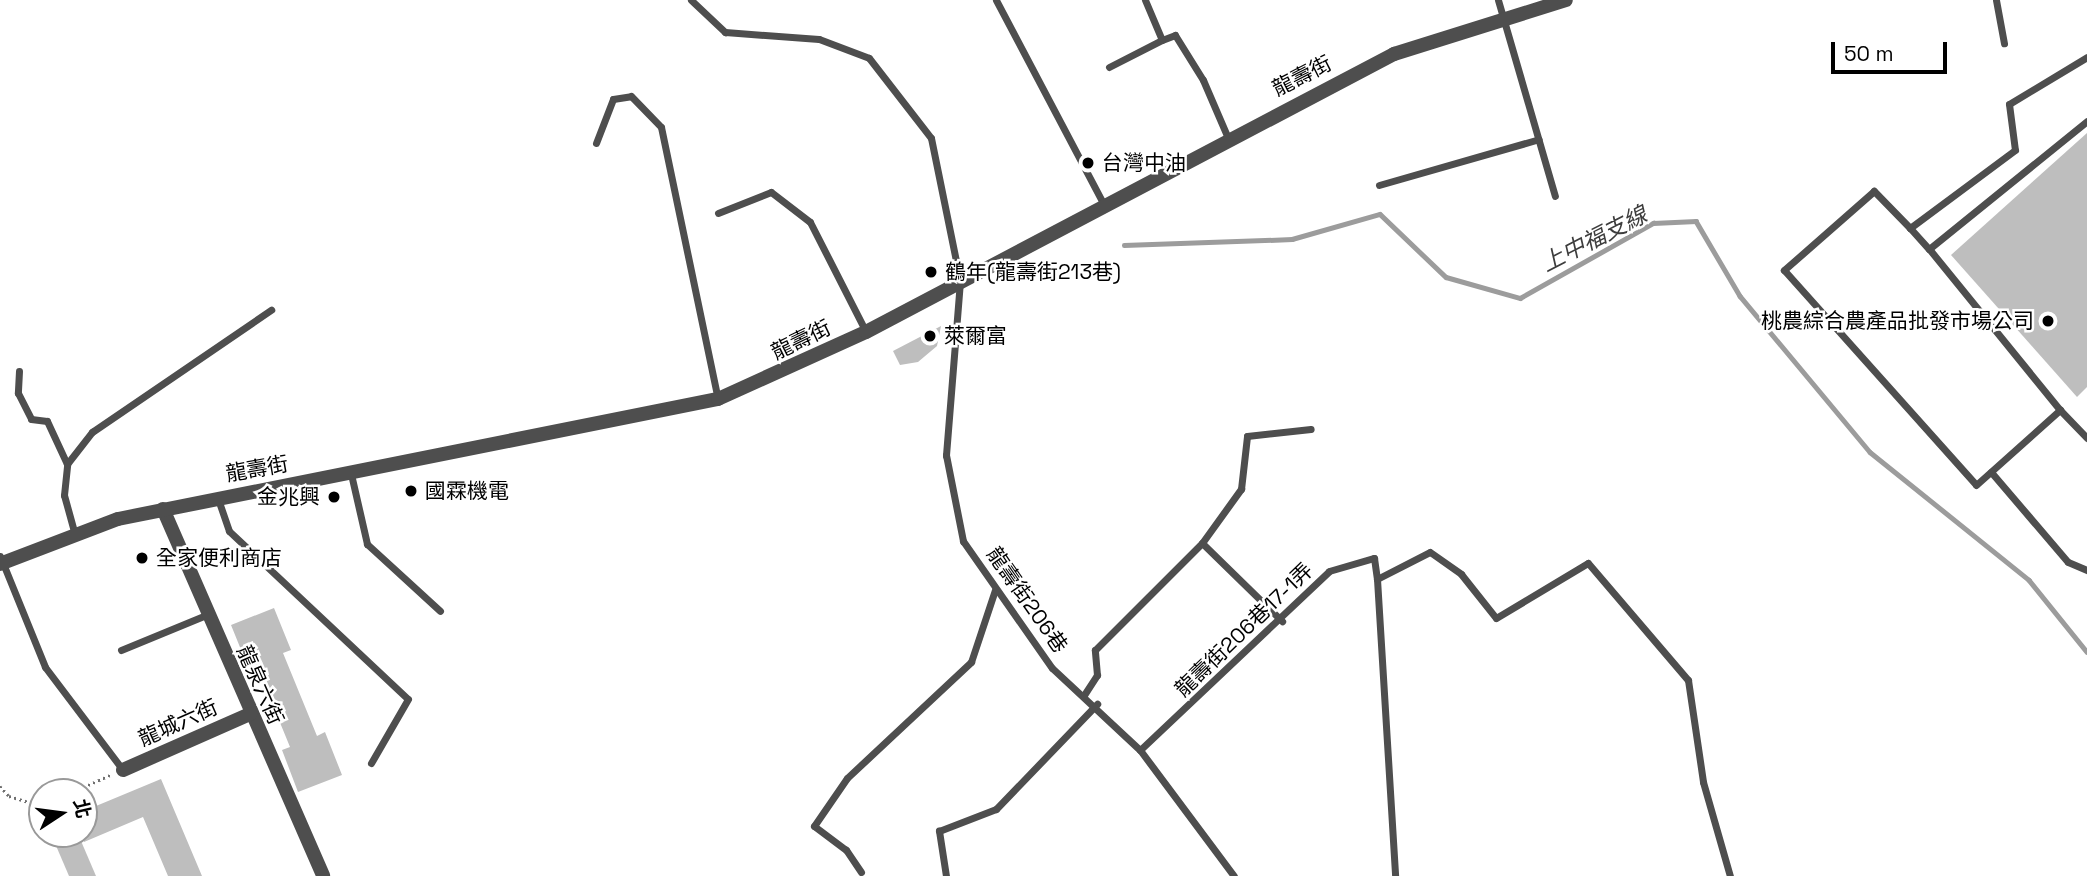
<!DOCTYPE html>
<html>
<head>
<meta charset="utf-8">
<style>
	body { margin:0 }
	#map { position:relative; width:2087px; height:876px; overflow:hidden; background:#fff; font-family:"Space Grotesk","Noto Sans TC",sans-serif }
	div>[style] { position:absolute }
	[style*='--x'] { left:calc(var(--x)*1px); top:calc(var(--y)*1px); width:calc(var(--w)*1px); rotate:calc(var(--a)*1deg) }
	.stream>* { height:4.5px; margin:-2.25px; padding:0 2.25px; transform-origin:2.25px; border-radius:2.25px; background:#9c9c9c }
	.building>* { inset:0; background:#bebebe }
	.path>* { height:2.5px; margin-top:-1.25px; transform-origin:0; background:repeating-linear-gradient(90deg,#707070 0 2px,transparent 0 5.5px) }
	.service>* { height:7px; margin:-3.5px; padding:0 3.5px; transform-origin:3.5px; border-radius:3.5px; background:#4e4e4e }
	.minor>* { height:14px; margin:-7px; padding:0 7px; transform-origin:7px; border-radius:7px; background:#4e4e4e }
	.tertiary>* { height:14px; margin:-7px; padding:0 7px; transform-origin:7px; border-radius:7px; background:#4e4e4e }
	.dots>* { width:19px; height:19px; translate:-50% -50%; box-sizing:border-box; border:4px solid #fff; border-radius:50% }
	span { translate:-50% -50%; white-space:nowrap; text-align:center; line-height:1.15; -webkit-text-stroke:5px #fff; paint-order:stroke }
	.street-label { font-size:21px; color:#000 }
	.poi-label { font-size:21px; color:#000 }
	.left { translate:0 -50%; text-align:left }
	.right { translate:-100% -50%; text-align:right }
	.water-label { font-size:23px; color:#3d3d3d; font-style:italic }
	.north { position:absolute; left:28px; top:778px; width:70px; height:70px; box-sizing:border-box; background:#fff; border:2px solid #999; border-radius:50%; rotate:77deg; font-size:19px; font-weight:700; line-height:28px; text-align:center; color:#000 }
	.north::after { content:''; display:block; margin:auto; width:24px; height:32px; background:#000; clip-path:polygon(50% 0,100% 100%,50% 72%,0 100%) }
	.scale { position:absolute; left:1831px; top:42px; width:116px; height:32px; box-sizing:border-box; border:4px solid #000; border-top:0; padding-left:9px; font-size:21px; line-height:24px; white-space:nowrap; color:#000; -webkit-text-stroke:5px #fff; paint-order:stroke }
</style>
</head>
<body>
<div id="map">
	<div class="stream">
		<i style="--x:1124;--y:245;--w:168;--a:-2"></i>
		<i style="--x:1292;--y:239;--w:91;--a:-15.9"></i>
		<i style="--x:1380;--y:214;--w:91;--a:43.7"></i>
		<i style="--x:1446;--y:277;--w:77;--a:15.8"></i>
		<i style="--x:1520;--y:298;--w:153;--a:-29.4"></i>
		<i style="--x:1653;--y:223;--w:43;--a:-2.7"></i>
		<i style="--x:1696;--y:221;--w:87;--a:59.6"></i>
		<i style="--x:1740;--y:296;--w:203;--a:50.2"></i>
		<i style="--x:1870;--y:452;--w:204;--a:38.8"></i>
		<i style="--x:2029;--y:580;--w:92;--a:51.1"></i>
	</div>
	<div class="building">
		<i style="clip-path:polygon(2087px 133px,2087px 387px,2077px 397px,1951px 255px)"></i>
		<i style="clip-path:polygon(941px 326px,937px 346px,918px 362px,900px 365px,893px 351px)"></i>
		<i style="clip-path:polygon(274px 608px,291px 650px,283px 653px,317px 736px,325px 732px,342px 775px,298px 792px,282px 750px,290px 747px,256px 664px,248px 667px,231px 625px)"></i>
		<i style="clip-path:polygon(161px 779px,202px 876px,168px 876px,143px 817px,84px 842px,84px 811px)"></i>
		<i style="clip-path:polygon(51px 834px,78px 834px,96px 876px,69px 876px)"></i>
	</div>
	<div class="path">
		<i style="--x:0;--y:786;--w:13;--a:48"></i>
		<i style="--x:9;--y:796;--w:34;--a:17"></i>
		<i style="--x:73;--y:792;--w:41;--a:-24.7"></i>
	</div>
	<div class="service">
		<i style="--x:691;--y:0;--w:47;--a:43.3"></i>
		<i style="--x:725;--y:32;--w:94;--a:4.3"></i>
		<i style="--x:819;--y:39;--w:53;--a:20.8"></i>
		<i style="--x:869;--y:58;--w:101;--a:52.2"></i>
		<i style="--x:931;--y:138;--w:146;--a:78.5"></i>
		<i style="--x:960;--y:281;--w:175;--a:94.6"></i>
		<i style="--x:946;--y:455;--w:88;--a:78.8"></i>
		<i style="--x:963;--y:541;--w:155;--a:55"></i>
		<i style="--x:1052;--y:668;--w:120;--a:43"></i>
		<i style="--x:1140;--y:750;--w:157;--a:53.3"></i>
		<i style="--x:996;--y:0;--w:229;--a:62.2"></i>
		<i style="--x:1145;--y:0;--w:43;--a:67"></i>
		<i style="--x:1162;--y:40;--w:14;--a:-21"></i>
		<i style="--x:1175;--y:35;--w:53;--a:58.1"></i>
		<i style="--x:1203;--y:80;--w:63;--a:66.7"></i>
		<i style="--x:1498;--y:0;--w:204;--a:73.8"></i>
		<i style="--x:1996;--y:0;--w:44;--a:79.5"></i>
		<i style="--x:2087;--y:57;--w:91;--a:148.9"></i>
		<i style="--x:2009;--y:104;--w:46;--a:82.6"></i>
		<i style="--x:2015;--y:150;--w:131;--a:143.4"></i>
		<i style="--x:1910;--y:228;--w:52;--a:-134.2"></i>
		<i style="--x:1874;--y:191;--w:120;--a:138.7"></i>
		<i style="--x:1784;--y:270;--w:288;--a:48.2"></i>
		<i style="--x:1976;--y:485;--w:113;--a:-41.8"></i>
		<i style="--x:2060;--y:410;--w:208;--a:-129.1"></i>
		<i style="--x:1929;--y:249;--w:203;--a:-39"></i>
		<i style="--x:1109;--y:67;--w:59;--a:-27"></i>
		<i style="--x:596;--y:143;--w:47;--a:-68.9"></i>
		<i style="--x:613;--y:99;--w:18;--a:-9"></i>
		<i style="--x:631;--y:96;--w:43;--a:45.9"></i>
		<i style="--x:661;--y:127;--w:278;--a:78.2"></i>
		<i style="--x:1379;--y:185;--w:166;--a:-16"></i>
		<i style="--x:718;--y:213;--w:57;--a:-21.6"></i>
		<i style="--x:771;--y:192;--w:49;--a:37.6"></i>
		<i style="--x:810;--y:222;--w:123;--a:63"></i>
		<i style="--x:1910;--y:228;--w:28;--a:48"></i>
		<i style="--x:19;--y:371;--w:22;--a:93"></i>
		<i style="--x:18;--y:393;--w:29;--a:63"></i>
		<i style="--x:31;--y:419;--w:16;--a:7"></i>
		<i style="--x:47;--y:421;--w:47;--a:65.1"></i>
		<i style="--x:2060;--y:410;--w:39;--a:46"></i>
		<i style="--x:1991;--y:472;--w:118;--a:49.5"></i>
		<i style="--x:2068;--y:562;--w:21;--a:23"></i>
		<i style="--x:351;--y:474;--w:72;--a:77.1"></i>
		<i style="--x:367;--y:544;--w:99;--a:42.5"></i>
		<i style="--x:218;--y:499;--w:34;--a:71"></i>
		<i style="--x:229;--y:531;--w:245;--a:43.2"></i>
		<i style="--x:408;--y:699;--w:74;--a:120"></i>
		<i style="--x:75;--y:535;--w:41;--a:-105.4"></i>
		<i style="--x:64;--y:495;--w:31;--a:-84"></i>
		<i style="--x:67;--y:464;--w:41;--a:-52"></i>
		<i style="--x:92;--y:432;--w:217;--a:-34.3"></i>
		<i style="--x:1202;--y:543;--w:112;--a:44.3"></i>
		<i style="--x:0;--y:556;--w:120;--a:67.9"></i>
		<i style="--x:45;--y:667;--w:129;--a:52.9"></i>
		<i style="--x:1377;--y:579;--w:298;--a:86.5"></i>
		<i style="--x:121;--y:650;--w:92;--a:-22.4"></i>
		<i style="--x:1084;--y:695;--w:24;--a:-57"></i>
		<i style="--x:1097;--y:675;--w:25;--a:-95"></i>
		<i style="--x:1095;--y:650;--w:151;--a:-45"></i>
		<i style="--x:1202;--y:543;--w:67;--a:-54.2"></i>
		<i style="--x:1241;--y:489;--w:53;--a:-83.5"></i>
		<i style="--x:1247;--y:436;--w:64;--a:-6.2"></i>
		<i style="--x:1140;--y:750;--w:260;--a:-43.4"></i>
		<i style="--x:1329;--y:571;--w:47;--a:-16.1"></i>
		<i style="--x:1374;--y:558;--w:21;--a:82"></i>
		<i style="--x:1377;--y:579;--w:59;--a:-27"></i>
		<i style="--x:1430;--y:552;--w:38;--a:35"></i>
		<i style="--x:1461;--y:574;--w:56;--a:51.5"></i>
		<i style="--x:1496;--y:618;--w:107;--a:-30.9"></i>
		<i style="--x:1588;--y:563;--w:154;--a:49.5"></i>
		<i style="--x:1688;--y:680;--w:103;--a:81.6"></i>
		<i style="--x:1703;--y:782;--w:98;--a:74"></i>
		<i style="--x:861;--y:872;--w:27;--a:-124"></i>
		<i style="--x:846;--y:850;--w:40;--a:-143"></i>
		<i style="--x:814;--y:826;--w:58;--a:-55.5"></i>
		<i style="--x:847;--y:778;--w:170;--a:-43.1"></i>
		<i style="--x:971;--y:662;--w:76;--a:-71.6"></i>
		<i style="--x:946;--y:876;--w:46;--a:-98.8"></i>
		<i style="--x:939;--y:831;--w:61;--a:-21.1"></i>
		<i style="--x:996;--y:809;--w:146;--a:-46.1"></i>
	</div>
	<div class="minor">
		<i style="--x:163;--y:509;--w:400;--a:66.4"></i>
		<i style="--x:123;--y:770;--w:139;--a:-23.8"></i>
	</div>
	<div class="tertiary">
		<i style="--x:0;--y:564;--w:126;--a:-20.9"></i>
		<i style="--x:118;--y:519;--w:612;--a:-11.31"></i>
		<i style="--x:718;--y:399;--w:162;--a:-24.4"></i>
		<i style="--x:866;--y:332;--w:597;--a:-27.77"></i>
		<i style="--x:1394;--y:54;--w:180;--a:-17.4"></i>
	</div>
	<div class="dots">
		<i style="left:1088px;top:163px;background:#000"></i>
		<i style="left:931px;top:272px;background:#000"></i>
		<i style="left:2048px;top:321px;background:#000"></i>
		<i style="left:930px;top:336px;background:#000"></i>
		<i style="left:411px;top:491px;background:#000"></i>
		<i style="left:334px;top:497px;background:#000"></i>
		<i style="left:142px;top:558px;background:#000"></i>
	</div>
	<div class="street-label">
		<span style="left:1302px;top:76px;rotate:-27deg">龍壽街</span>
		<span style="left:801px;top:340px;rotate:-26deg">龍壽街</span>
		<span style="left:257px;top:469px;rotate:-10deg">龍壽街</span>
		<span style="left:1027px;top:600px;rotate:55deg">龍壽街206巷</span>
		<span style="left:1244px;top:630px;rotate:-44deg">龍壽街206巷17-1弄</span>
		<span style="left:260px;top:685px;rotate:66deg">龍泉六街</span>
		<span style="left:178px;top:723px;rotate:-24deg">龍城六街</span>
	</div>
	<div class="poi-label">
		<span class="left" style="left:1102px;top:163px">台灣中油</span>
		<span class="left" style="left:945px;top:272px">鶴年(龍壽街213巷)</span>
		<span class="right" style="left:2034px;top:321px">桃農綜合農產品批發市場公司</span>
		<span class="left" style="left:944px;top:336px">萊爾富</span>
		<span class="left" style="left:425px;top:491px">國霖機電</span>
		<span class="right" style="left:320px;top:497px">金兆興</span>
		<span class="left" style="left:156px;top:558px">全家便利商店</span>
	</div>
	<div class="water-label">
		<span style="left:1594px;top:239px;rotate:-27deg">上中福支線</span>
	</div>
	<div class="north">北</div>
	<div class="scale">50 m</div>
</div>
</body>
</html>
